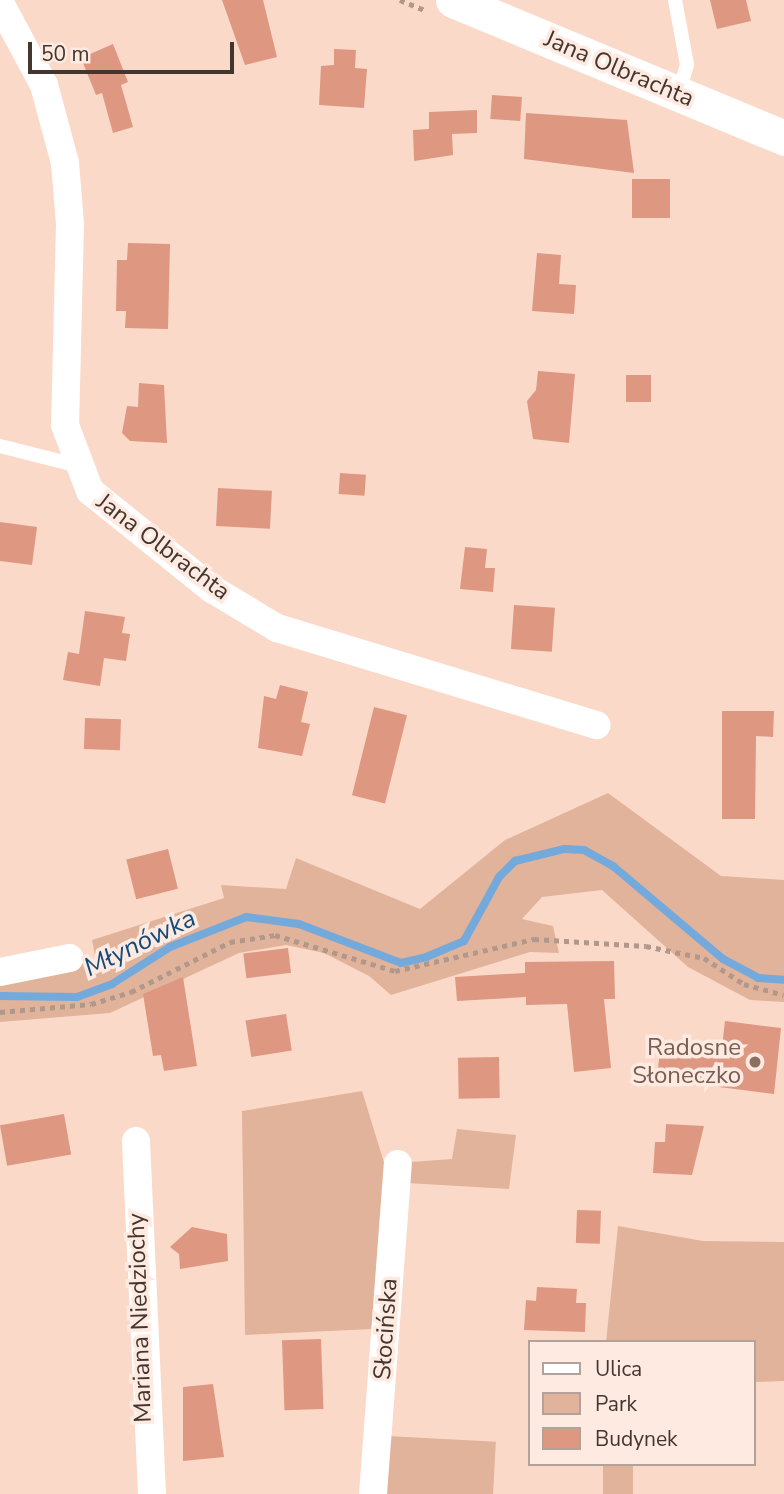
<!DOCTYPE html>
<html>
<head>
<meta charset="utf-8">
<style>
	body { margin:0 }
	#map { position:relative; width:784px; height:1494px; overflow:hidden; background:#fbd9c9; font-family:"Nunito Sans",sans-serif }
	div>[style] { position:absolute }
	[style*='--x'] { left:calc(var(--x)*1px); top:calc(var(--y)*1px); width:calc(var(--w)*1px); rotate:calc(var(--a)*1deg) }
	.green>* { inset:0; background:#e2b39b; transform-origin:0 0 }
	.stream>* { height:8px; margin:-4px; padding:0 4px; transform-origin:4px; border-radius:4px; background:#74a9db }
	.building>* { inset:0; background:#de9780; transform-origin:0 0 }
	.path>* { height:4.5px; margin-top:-2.25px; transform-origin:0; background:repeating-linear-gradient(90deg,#b1988b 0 5px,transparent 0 10px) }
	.service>* { height:14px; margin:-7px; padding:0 7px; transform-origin:7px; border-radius:7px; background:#fff }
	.minor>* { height:28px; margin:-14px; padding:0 14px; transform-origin:14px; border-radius:14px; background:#fff }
	.tertiary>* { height:35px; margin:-17.5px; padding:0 17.5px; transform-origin:17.5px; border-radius:17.5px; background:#fff }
	.dots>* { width:19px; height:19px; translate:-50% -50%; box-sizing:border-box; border:4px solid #feeae0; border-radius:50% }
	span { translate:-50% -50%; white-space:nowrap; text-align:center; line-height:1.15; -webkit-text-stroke:7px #feeae0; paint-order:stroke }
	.street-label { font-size:24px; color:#43362f }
	.education-label { font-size:24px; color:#785e54 }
	.right { translate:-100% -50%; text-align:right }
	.water-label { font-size:26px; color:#114c7b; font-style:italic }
	.legend { position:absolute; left:528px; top:1340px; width:228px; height:126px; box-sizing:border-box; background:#feeae0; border:2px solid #b3a299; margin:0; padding:9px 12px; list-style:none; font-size:21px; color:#43362f }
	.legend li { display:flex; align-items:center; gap:14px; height:35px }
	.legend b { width:35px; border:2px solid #b3a299 }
	.scale { position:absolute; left:28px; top:42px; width:206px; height:32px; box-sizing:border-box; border:4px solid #43362f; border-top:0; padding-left:9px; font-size:21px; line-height:24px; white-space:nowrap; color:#43362f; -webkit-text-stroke:5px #feeae0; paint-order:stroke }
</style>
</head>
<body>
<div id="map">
	<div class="green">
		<i style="clip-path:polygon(608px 793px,721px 876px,784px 880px,784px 1002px,750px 1000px,688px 967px,602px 890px,542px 897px,522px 919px,553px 926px,559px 953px,530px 952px,391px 995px,369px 976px,324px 953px,286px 945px,239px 953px,110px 1013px,0 1022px,0 981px,96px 961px,92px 940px,224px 898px,221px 885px,286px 889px,296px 858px,420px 909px,505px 840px)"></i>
		<i style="clip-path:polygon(362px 1091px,386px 1169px,372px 1329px,245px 1335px,242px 1111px)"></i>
		<i style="clip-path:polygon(457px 1129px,516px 1135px,509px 1189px,407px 1183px,411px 1162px,452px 1159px)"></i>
		<i style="clip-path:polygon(618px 1226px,703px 1241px,784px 1242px,784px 1381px,754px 1382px,754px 1342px,606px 1342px)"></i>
		<i style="left:388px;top:1436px;width:108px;height:58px;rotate:3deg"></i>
		<i style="left:603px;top:1464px;width:30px;height:30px"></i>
	</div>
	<div class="stream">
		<i style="--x:0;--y:996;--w:77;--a:0.7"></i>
		<i style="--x:77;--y:997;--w:37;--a:-20"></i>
		<i style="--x:112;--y:984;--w:69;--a:-32.5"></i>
		<i style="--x:170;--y:947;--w:82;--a:-21.5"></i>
		<i style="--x:246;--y:917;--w:53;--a:7.5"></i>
		<i style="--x:299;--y:924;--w:109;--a:20.9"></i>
		<i style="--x:401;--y:963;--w:26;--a:-13"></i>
		<i style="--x:426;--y:957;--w:41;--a:-22.8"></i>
		<i style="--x:464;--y:941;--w:73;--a:-61.3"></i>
		<i style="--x:499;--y:877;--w:23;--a:-45"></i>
		<i style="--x:515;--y:861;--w:50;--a:-13.8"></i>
		<i style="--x:564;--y:849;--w:20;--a:3"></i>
		<i style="--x:584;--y:850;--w:33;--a:29"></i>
		<i style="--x:613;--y:866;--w:144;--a:40.2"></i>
		<i style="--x:723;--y:959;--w:40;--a:28"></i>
		<i style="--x:758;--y:978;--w:26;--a:4"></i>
	</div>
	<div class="building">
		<i style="clip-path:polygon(222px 0,263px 0,277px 57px,245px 65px)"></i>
		<i style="clip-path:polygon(710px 0,746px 0,751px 21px,717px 29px)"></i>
		<i style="clip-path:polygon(113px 44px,128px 82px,121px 85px,133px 127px,113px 133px,102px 93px,96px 95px,81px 58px)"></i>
		<i style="clip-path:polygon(334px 49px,356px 50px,355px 68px,367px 69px,364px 108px,319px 105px,321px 66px,334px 65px)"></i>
		<i style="left:492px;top:95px;width:30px;height:24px;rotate:4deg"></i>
		<i style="clip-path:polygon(477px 110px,477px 133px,452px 134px,453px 155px,414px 161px,413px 130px,429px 129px,429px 112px)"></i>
		<i style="clip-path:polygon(526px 113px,627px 120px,634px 173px,524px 159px)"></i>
		<i style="left:632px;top:179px;width:38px;height:39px"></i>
		<i style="clip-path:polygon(128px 243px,170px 244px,168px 329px,125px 328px,126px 311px,116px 311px,117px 260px,127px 260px)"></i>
		<i style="clip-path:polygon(537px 253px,561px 255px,559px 284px,576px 285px,574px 314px,532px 311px)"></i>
		<i style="clip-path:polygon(538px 371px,575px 374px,569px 443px,533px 439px,527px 401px,536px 390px)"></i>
		<i style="left:626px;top:375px;width:25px;height:27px"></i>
		<i style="clip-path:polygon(139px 383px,164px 385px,167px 443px,130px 441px,122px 433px,127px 406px,138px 407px)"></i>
		<i style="left:340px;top:473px;width:26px;height:21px;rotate:4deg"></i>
		<i style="left:218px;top:488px;width:54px;height:38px;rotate:3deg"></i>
		<i style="clip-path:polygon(0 522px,37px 527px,32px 565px,0 561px)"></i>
		<i style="clip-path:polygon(465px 547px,487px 549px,485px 568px,495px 568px,493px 592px,460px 589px)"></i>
		<i style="left:514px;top:605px;width:41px;height:44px;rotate:4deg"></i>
		<i style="clip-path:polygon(85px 611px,125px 617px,122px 633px,130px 634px,126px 661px,104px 658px,100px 686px,63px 680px,68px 652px,79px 654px)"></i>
		<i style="clip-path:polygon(280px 685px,308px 692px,301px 722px,310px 724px,302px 756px,258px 748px,264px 696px,276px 699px)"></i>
		<i style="left:374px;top:707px;width:34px;height:91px;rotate:14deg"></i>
		<i style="clip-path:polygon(722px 711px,774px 711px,773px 737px,756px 736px,755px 819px,722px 819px)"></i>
		<i style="left:85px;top:718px;width:36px;height:31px;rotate:2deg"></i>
		<i style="left:168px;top:849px;width:41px;height:43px;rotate:76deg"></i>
		<i style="left:288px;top:948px;width:25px;height:45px;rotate:83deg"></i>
		<i style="clip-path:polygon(614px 961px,615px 999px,604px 999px,611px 1068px,574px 1072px,567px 1004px,526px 1005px,526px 997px,457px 1001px,455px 977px,525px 973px,525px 962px)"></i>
		<i style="clip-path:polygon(183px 977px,197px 1066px,164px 1071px,161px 1055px,153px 1056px,143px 994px)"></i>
		<i style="left:286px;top:1014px;width:37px;height:41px;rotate:81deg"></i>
		<i style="clip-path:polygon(725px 1021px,781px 1028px,774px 1094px,657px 1079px,660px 1049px,722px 1047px)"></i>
		<i style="left:499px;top:1057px;width:41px;height:41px;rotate:89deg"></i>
		<i style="left:64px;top:1114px;width:41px;height:65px;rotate:80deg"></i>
		<i style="clip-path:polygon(666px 1124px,704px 1126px,692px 1175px,653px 1173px,655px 1142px,665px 1142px)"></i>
		<i style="left:577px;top:1210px;width:24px;height:33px;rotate:2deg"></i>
		<i style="clip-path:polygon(192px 1227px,227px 1234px,228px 1261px,180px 1269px,179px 1254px,170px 1247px)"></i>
		<i style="clip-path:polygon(537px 1287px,577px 1289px,576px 1303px,586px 1303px,585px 1332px,524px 1330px,526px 1300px,536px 1301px)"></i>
		<i style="left:321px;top:1339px;width:70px;height:39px;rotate:88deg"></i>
		<i style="clip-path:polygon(213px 1384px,224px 1457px,183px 1461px,183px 1387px)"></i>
	</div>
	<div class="path">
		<i style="--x:400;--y:0;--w:27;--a:22"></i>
		<i style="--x:0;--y:1012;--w:91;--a:-5"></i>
		<i style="--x:91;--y:1004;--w:42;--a:-16.7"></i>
		<i style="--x:131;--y:992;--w:111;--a:-26.8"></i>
		<i style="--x:230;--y:942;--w:46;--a:-8.8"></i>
		<i style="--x:275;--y:935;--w:125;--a:16.7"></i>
		<i style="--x:395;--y:971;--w:143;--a:-13"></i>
		<i style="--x:534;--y:939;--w:112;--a:3.6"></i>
		<i style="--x:646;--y:946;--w:59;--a:11.7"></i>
		<i style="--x:704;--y:958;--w:48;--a:33"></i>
		<i style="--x:744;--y:984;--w:41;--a:15.4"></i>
	</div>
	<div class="service">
		<i style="--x:675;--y:0;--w:66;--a:79.5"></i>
		<i style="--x:687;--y:65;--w:30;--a:107"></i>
		<i style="--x:0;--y:446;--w:77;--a:14.2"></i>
	</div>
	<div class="minor">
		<i style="--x:0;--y:3;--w:93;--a:61.8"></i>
		<i style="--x:44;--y:85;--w:81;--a:74.9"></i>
		<i style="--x:65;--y:163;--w:61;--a:85.3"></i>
		<i style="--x:70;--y:224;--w:201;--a:91.4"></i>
		<i style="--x:65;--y:425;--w:71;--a:69.3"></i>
		<i style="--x:90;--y:491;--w:156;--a:38.8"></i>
		<i style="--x:212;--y:589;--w:76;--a:31"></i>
		<i style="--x:277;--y:628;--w:334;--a:16.9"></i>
		<i style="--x:0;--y:972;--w:71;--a:-11.3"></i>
		<i style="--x:136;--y:1141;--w:353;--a:87.4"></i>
		<i style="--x:373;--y:1494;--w:331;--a:-85.7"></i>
	</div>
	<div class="tertiary">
		<i style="--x:453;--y:0;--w:359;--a:22.6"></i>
	</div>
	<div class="dots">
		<i style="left:755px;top:1062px;background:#8d6e63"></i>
	</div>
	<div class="street-label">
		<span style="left:619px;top:69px;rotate:23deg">Jana Olbrachta</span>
		<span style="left:163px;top:547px;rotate:37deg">Jana Olbrachta</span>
		<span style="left:140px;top:1318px;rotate:-92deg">Mariana Niedziochy</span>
		<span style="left:386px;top:1329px;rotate:-86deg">Słocińska</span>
	</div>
	<div class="education-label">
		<span class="right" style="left:741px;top:1062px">Radosne<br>Słoneczko</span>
	</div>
	<div class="water-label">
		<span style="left:140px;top:943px;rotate:-26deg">Młynówka</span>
	</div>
	<ul class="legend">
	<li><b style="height:9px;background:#fff"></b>Ulica</li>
	<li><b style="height:19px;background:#e2b39b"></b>Park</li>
	<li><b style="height:19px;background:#de9780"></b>Budynek</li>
	</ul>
	<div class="scale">50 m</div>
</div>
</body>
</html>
